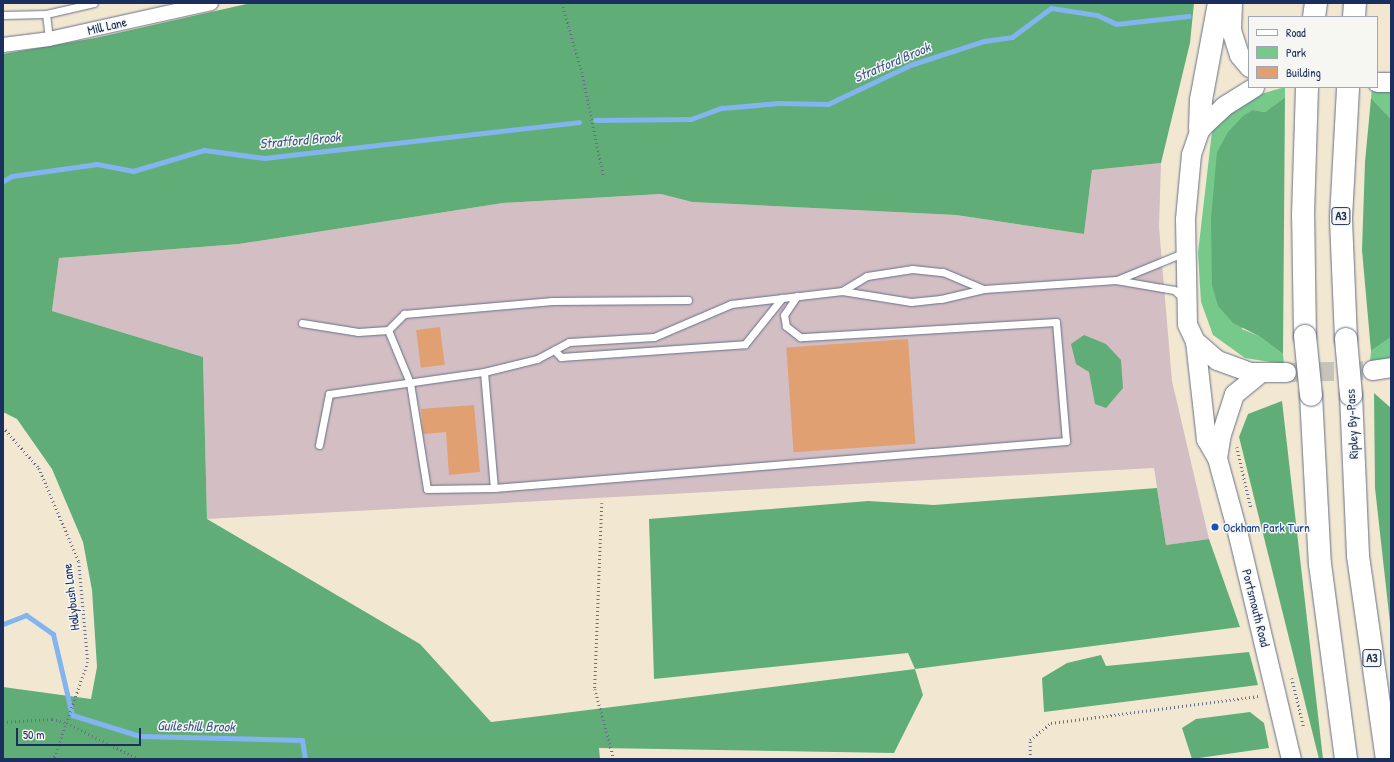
<!DOCTYPE html>
<html>
<head>
<meta charset="utf-8">
<style>
	body { margin:0 }
	#map { position:relative; width:1394px; height:762px; overflow:hidden; background:#f2e8d2; font-family:"Patrick Hand",sans-serif }
	div>[style] { position:absolute }
	[style*='--x'] { left:calc(var(--x)*1px); top:calc(var(--y)*1px); width:calc(var(--w)*1px); rotate:calc(var(--a)*1deg) }
	.industrial>* { inset:0; background:#d2bec3 }
	.green>* { inset:0; background:#77c98b }
	.forest>* { inset:0; background:#61ad77 }
	.stream>* { height:5px; margin:-2.5px; padding:0 2.5px; transform-origin:2.5px; border-radius:2.5px; background:#82b4ef }
	.building>* { inset:0; background:#e0a071; transform-origin:0 0 }
	.secondary-tunnel>* { height:19px; margin-top:-9.5px; transform-origin:0; background:repeating-linear-gradient(90deg,#c7c3bb 0 19px,transparent 0 29px) }
	.path>* { height:2.5px; margin-top:-1.25px; transform-origin:0; background:repeating-linear-gradient(90deg,#667087 0 1px,transparent 0 4px) }
	.roads { filter:drop-shadow(0 0 1px #667087) drop-shadow(0 0 1px #667087) }
	.lane>* { height:7px; margin:-3.5px; padding:0 3.5px; transform-origin:3.5px; border-radius:3.5px; background:#fff }
	.street>* { height:14px; margin:-7px; padding:0 7px; transform-origin:7px; border-radius:7px; background:#fff }
	.secondary>* { height:19px; margin:-9.5px; padding:0 9.5px; transform-origin:9.5px; border-radius:9.5px; background:#fff }
	.highway>* { height:22px; margin:-11px; padding:0 11px; transform-origin:11px; border-radius:11px; background:#fff }
	.bridges { filter:drop-shadow(0 0 1px #667087) drop-shadow(0 0 1px #667087) }
	.highway-bridge>* { height:22px; margin:-11px; padding:0 11px; transform-origin:11px; border-radius:11px; background:#fff }
	.dots>* { width:11px; height:11px; translate:-50% -50%; box-sizing:border-box; border:2px solid #f6f6f2; border-radius:50% }
	span { translate:-50% -50%; white-space:nowrap; text-align:center; line-height:1.15; -webkit-text-stroke:3px #f6f6f2; paint-order:stroke }
	.shield-label span { padding:1px 3px; background:#f6f6f2; border:1px solid; border-radius:3px; -webkit-text-stroke-width:0 }
	.shield-label { font-size:12px; color:#1b2f5e; font-weight:700 }
	.street-label { font-size:13px; color:#1b2f5e }
	.transit-label { font-size:13px; color:#164399 }
	.left { translate:0 -50%; text-align:left }
	.water-label { font-size:14px; color:#3a578a; font-style:italic }
	.frame { position:absolute; inset:0; border:4px solid #1b2f5e; pointer-events:none }
	.legend { position:absolute; left:1248px; top:16px; width:130px; height:72px; box-sizing:border-box; background:#f6f6f2; border:1px solid #9ea6b7; margin:0; padding:5px 7px; list-style:none; font-size:12px; color:#1b2f5e }
	.legend li { display:flex; align-items:center; gap:8px; height:20px }
	.legend b { width:20px; border:1px solid #9ea6b7 }
	.scale { position:absolute; left:16px; top:728px; width:125px; height:18px; box-sizing:border-box; border:2px solid #1b2f5e; border-top:0; padding-left:5px; font-size:12px; line-height:14px; white-space:nowrap; color:#1b2f5e; -webkit-text-stroke:3px #f6f6f2; paint-order:stroke }
</style>
</head>
<body>
<div id="map">
	<div class="industrial">
		<i style="clip-path:polygon(1161px 163px,1159px 227px,1172px 381px,1209px 539px,1166px 545px,1154px 468px,207px 519px,203px 357px,52px 311px,59px 258px,239px 244px,503px 203px,661px 194px,692px 202px,956px 215px,1084px 234px,1092px 170px)"></i>
	</div>
	<div class="green">
		<i style="clip-path:polygon(1285px 87px,1285px 97px,1265px 112px,1253px 110px,1242px 329px,1259px 336px,1283px 354px,1284px 364px,1245px 358px,1213px 335px,1201px 302px,1198px 253px,1212px 131px,1223px 117px,1254px 96px)"></i>
		<i style="clip-path:polygon(1372px 88px,1391px 89px,1391px 119px,1371px 98px)"></i>
		<i style="clip-path:polygon(1391px 337px,1391px 358px,1370px 361px,1371px 351px)"></i>
	</div>
	<div class="forest">
		<i style="clip-path:polygon(251px 3px,1194px 3px,1190px 43px,1161px 163px,1092px 170px,1084px 234px,956px 215px,692px 202px,661px 194px,503px 203px,239px 244px,59px 258px,52px 311px,203px 357px,207px 519px,420px 644px,491px 722px,915px 669px,908px 653px,654px 679px,649px 519px,868px 501px,934px 505px,1157px 488px,1166px 545px,1209px 539px,1240px 627px,915px 669px,923px 695px,894px 753px,599px 748px,600px 759px,3px 759px,3px 687px,91px 699px,97px 667px,92px 590px,83px 542px,52px 469px,17px 419px,3px 412px,3px 54px,95px 38px)"></i>
		<i style="clip-path:polygon(1285px 97px,1283px 354px,1259px 336px,1233px 323px,1218px 306px,1212px 285px,1211px 218px,1217px 152px,1228px 132px,1243px 116px,1253px 110px,1265px 112px)"></i>
		<i style="clip-path:polygon(1371px 98px,1391px 119px,1391px 337px,1371px 351px,1362px 250px,1365px 162px)"></i>
		<i style="clip-path:polygon(1084px 335px,1106px 344px,1121px 360px,1123px 388px,1106px 408px,1095px 404px,1089px 372px,1076px 364px,1071px 344px)"></i>
		<i style="clip-path:polygon(1374px 393px,1391px 408px,1391px 632px,1375px 488px)"></i>
		<i style="clip-path:polygon(1282px 401px,1323px 759px,1319px 759px,1239px 437px,1248px 414px)"></i>
		<i style="clip-path:polygon(1249px 652px,1258px 685px,1044px 712px,1042px 678px,1067px 663px,1101px 655px,1106px 666px)"></i>
		<i style="clip-path:polygon(1250px 712px,1264px 723px,1269px 748px,1192px 759px,1182px 728px,1196px 719px)"></i>
	</div>
	<div class="stream">
		<i style="--x:595;--y:120;--w:96;--a:-0.6"></i>
		<i style="--x:691;--y:119;--w:33;--a:-20"></i>
		<i style="--x:722;--y:108;--w:57;--a:-5"></i>
		<i style="--x:779;--y:103;--w:49;--a:1.2"></i>
		<i style="--x:828;--y:104;--w:91;--a:-25.4"></i>
		<i style="--x:910;--y:65;--w:78;--a:-18"></i>
		<i style="--x:984;--y:41;--w:28;--a:-8"></i>
		<i style="--x:1012;--y:37;--w:49;--a:-36.6"></i>
		<i style="--x:1051;--y:8;--w:47;--a:8.7"></i>
		<i style="--x:1097;--y:15;--w:21;--a:25"></i>
		<i style="--x:1116;--y:24;--w:73;--a:-6.3"></i>
		<i style="--x:3;--y:181;--w:10;--a:-29"></i>
		<i style="--x:12;--y:176;--w:86;--a:-8"></i>
		<i style="--x:97;--y:164;--w:37;--a:11"></i>
		<i style="--x:133;--y:171;--w:74;--a:-16.5"></i>
		<i style="--x:204;--y:150;--w:61;--a:7.6"></i>
		<i style="--x:264;--y:158;--w:317;--a:-6.5"></i>
		<i style="--x:3;--y:624;--w:25;--a:-21"></i>
		<i style="--x:26;--y:615;--w:33;--a:35"></i>
		<i style="--x:53;--y:634;--w:83;--a:76.8"></i>
		<i style="--x:72;--y:715;--w:71;--a:17.2"></i>
		<i style="--x:140;--y:736;--w:162;--a:1.4"></i>
		<i style="--x:302;--y:740;--w:19;--a:81"></i>
	</div>
	<div class="building">
		<i style="left:440px;top:327px;width:38px;height:24px;rotate:83deg"></i>
		<i style="left:908px;top:339px;width:105px;height:122px;rotate:86deg"></i>
		<i style="clip-path:polygon(474px 405px,480px 472px,449px 475px,446px 432px,423px 434px,421px 409px)"></i>
	</div>
	<div class="secondary-tunnel">
		<i style="--x:1286;--y:372;--w:86;--a:-1.3"></i>
	</div>
	<div class="path">
		<i style="--x:562;--y:3;--w:72;--a:73.8"></i>
		<i style="--x:582;--y:72;--w:108;--a:78.3"></i>
		<i style="--x:3;--y:427;--w:55;--a:48.7"></i>
		<i style="--x:39;--y:468;--w:102;--a:66.9"></i>
		<i style="--x:79;--y:562;--w:100;--a:84.9"></i>
		<i style="--x:88;--y:662;--w:103;--a:109.3"></i>
		<i style="--x:1237;--y:447;--w:63;--a:77.1"></i>
		<i style="--x:602;--y:503;--w:186;--a:92.2"></i>
		<i style="--x:595;--y:689;--w:73;--a:74.8"></i>
		<i style="--x:1292;--y:678;--w:51;--a:76.5"></i>
		<i style="--x:3;--y:722;--w:49;--a:-3.5"></i>
		<i style="--x:52;--y:719;--w:16;--a:15"></i>
		<i style="--x:67;--y:723;--w:80;--a:26.6"></i>
		<i style="--x:1030;--y:759;--w:19;--a:-90"></i>
		<i style="--x:1030;--y:740;--w:27;--a:-39"></i>
		<i style="--x:1051;--y:723;--w:210;--a:-7.4"></i>
	</div>
	<div class="roads">
		<div class="lane">
			<i style="--x:46;--y:14;--w:25;--a:83"></i>
			<i style="--x:3;--y:15;--w:43;--a:-1.3"></i>
			<i style="--x:46;--y:14;--w:49;--a:-12.9"></i>
			<i style="--x:1117;--y:280;--w:71;--a:-22.2"></i>
			<i style="--x:842;--y:291;--w:29;--a:-31"></i>
			<i style="--x:867;--y:276;--w:46;--a:-8.8"></i>
			<i style="--x:912;--y:269;--w:31;--a:6"></i>
			<i style="--x:943;--y:272;--w:43;--a:23"></i>
			<i style="--x:302;--y:323;--w:57;--a:9.1"></i>
			<i style="--x:358;--y:332;--w:30;--a:-4"></i>
			<i style="--x:554;--y:350;--w:10;--a:45"></i>
			<i style="--x:561;--y:357;--w:184;--a:-4"></i>
			<i style="--x:745;--y:344;--w:59;--a:-51.2"></i>
			<i style="--x:484;--y:372;--w:116;--a:85.1"></i>
			<i style="--x:494;--y:488;--w:574;--a:-4.7"></i>
			<i style="--x:1066;--y:441;--w:119;--a:-94.8"></i>
			<i style="--x:1056;--y:322;--w:256;--a:176.6"></i>
			<i style="--x:800;--y:337;--w:18;--a:-142"></i>
			<i style="--x:786;--y:326;--w:11;--a:-100"></i>
			<i style="--x:784;--y:315;--w:23;--a:-56"></i>
			<i style="--x:319;--y:445;--w:52;--a:-78.9"></i>
			<i style="--x:329;--y:394;--w:157;--a:-8.1"></i>
			<i style="--x:484;--y:372;--w:55;--a:-13.8"></i>
			<i style="--x:537;--y:359;--w:36;--a:-28"></i>
			<i style="--x:569;--y:342;--w:85;--a:-3.4"></i>
			<i style="--x:654;--y:337;--w:84;--a:-23.2"></i>
			<i style="--x:731;--y:304;--w:112;--a:-6.7"></i>
			<i style="--x:842;--y:291;--w:70;--a:9.1"></i>
			<i style="--x:911;--y:302;--w:30;--a:-6"></i>
			<i style="--x:941;--y:299;--w:44;--a:-13.1"></i>
			<i style="--x:984;--y:289;--w:132;--a:-3.9"></i>
			<i style="--x:1116;--y:280;--w:59;--a:9.8"></i>
			<i style="--x:1174;--y:290;--w:12;--a:42"></i>
			<i style="--x:494;--y:488;--w:67;--a:179.1"></i>
			<i style="--x:427;--y:489;--w:107;--a:-99.1"></i>
			<i style="--x:410;--y:383;--w:57;--a:-112.5"></i>
			<i style="--x:388;--y:330;--w:23;--a:-45"></i>
			<i style="--x:404;--y:314;--w:149;--a:-5"></i>
			<i style="--x:552;--y:301;--w:136;--a:-0.4"></i>
		</div>
		<div class="street">
			<i style="--x:3;--y:45;--w:46;--a:-7.4"></i>
			<i style="--x:49;--y:39;--w:166;--a:-12.5"></i>
		</div>
		<div class="secondary">
			<i style="--x:1232;--y:3;--w:27;--a:92"></i>
			<i style="--x:1231;--y:30;--w:26;--a:72"></i>
			<i style="--x:1239;--y:55;--w:16;--a:50"></i>
			<i style="--x:1377;--y:82;--w:14;--a:0"></i>
			<i style="--x:1254;--y:87;--w:36;--a:148"></i>
			<i style="--x:1224;--y:106;--w:33;--a:137"></i>
			<i style="--x:1200;--y:128;--w:28;--a:109"></i>
			<i style="--x:1191;--y:154;--w:65;--a:95.3"></i>
			<i style="--x:1185;--y:219;--w:105;--a:88.9"></i>
			<i style="--x:1187;--y:324;--w:19;--a:65"></i>
			<i style="--x:1195;--y:341;--w:29;--a:41"></i>
			<i style="--x:1217;--y:360;--w:35;--a:20"></i>
			<i style="--x:1250;--y:372;--w:36;--a:0"></i>
			<i style="--x:1195;--y:341;--w:99;--a:83.6"></i>
			<i style="--x:1206;--y:439;--w:22;--a:60"></i>
			<i style="--x:1217;--y:458;--w:80;--a:74.7"></i>
			<i style="--x:1238;--y:535;--w:230;--a:76.7"></i>
			<i style="--x:1372;--y:370;--w:19;--a:-9"></i>
			<i style="--x:1217;--y:458;--w:24;--a:-81"></i>
			<i style="--x:1221;--y:434;--w:42;--a:-72"></i>
			<i style="--x:1234;--y:394;--w:33;--a:-39"></i>
		</div>
		<div class="highway">
			<i style="--x:1314;--y:17;--w:14;--a:-82"></i>
			<i style="--x:1354;--y:17;--w:14;--a:-86"></i>
			<i style="--x:1200;--y:128;--w:28;--a:-88"></i>
			<i style="--x:1201;--y:100;--w:99;--a:-79.5"></i>
			<i style="--x:1305;--y:336;--w:121;--a:-90.9"></i>
			<i style="--x:1303;--y:215;--w:128;--a:-88.2"></i>
			<i style="--x:1346;--y:339;--w:121;--a:-92.4"></i>
			<i style="--x:1341;--y:218;--w:131;--a:-86.9"></i>
			<i style="--x:1311;--y:395;--w:169;--a:87"></i>
			<i style="--x:1320;--y:564;--w:197;--a:82.4"></i>
			<i style="--x:1351;--y:395;--w:161;--a:87.5"></i>
			<i style="--x:1358;--y:556;--w:205;--a:81.9"></i>
		</div>
	</div>
	<div class="bridges">
		<div class="highway-bridge">
			<i style="--x:1305;--y:336;--w:59;--a:84.2"></i>
			<i style="--x:1346;--y:339;--w:56;--a:84.9"></i>
		</div>
	</div>
	<div class="dots">
		<i style="left:1215px;top:527px;background:#1a4fb4"></i>
	</div>
	<div class="shield-label">
		<span style="left:1341px;top:216px">A3</span>
		<span style="left:1372px;top:658px">A3</span>
	</div>
	<div class="street-label">
		<span style="left:107px;top:26px;rotate:-13deg">Mill Lane</span>
		<span style="left:1352px;top:424px;rotate:-93deg">Ripley By-Pass</span>
		<span style="left:71px;top:597px;rotate:-97deg">Hollybush Lane</span>
		<span style="left:1256px;top:608px;rotate:76deg">Portsmouth Road</span>
	</div>
	<div class="transit-label">
		<span class="left" style="left:1223px;top:527px">Ockham Park Turn</span>
	</div>
	<div class="water-label">
		<span style="left:892px;top:62px;rotate:-23deg">Stratford Brook</span>
		<span style="left:300px;top:140px;rotate:-5deg">Stratford Brook</span>
		<span style="left:196px;top:726px;rotate:1deg">Guileshill Brook</span>
	</div>
	<div class="frame"></div>
	<ul class="legend">
	<li><b style="height:5px;background:#fff"></b>Road</li>
	<li><b style="height:11px;background:#77c98b"></b>Park</li>
	<li><b style="height:11px;background:#e0a071"></b>Building</li>
	</ul>
	<div class="scale">50 m</div>
</div>
</body>
</html>
